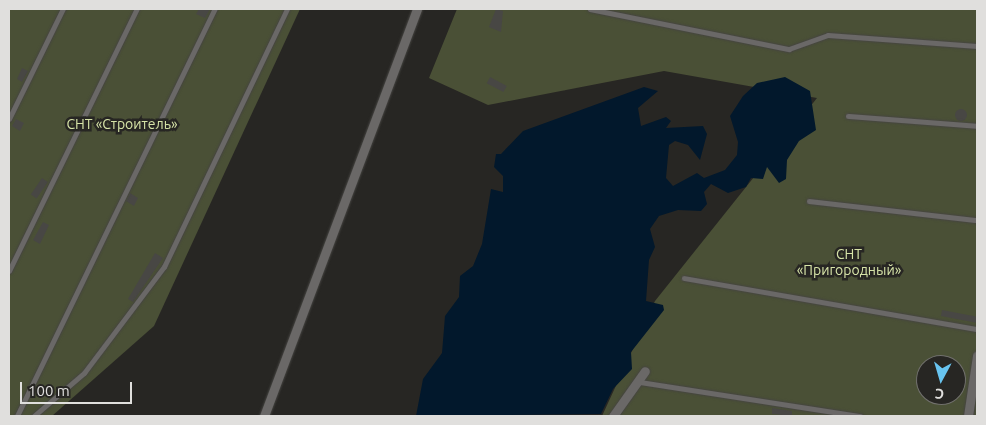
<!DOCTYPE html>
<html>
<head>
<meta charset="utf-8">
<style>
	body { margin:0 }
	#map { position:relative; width:986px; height:425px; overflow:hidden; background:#272623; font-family:Ubuntu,sans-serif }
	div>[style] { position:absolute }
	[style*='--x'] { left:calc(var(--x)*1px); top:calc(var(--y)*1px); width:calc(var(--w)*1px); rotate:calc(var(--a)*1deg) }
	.green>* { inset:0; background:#4a5036 }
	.water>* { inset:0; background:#02182c }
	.building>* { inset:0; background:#484744; transform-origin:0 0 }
	.round { border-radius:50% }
	.roads { filter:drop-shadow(0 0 1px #454441) drop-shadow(0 0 1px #454441) }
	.lane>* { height:4.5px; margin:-2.25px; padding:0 2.25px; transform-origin:2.25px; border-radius:2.25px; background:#6a6867 }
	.street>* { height:9px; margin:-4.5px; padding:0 4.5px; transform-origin:4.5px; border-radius:4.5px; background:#6a6867 }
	span { translate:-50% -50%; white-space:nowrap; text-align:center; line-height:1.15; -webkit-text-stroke:5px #272623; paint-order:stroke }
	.park-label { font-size:14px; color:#d7e4a8 }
	.frame { position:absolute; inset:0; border:10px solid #e0dfdd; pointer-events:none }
	.north { position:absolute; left:916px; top:355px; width:50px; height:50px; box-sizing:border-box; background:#272623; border:1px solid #71706d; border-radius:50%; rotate:186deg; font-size:14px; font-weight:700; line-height:20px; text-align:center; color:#e0dfdd }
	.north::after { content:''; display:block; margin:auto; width:18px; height:22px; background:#68c4f0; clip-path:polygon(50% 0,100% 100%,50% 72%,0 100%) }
	.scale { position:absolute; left:20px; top:382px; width:112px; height:22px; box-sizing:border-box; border:2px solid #e0dfdd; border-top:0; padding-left:6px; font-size:15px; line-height:18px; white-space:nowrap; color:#e0dfdd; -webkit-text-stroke:4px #272623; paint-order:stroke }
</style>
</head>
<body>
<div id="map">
	<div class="green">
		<i style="clip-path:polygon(9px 9px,300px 9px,154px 326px,52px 416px,9px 416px)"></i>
		<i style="clip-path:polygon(evenodd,457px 9px,977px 9px,977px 416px,602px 416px,655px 301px,817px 98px,664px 71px,488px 105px,429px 78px,457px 9px,926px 365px,956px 365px,956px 395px,926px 395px,926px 365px)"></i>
	</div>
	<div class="water">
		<i style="clip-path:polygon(785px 77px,810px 91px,816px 130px,799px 141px,787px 160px,786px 179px,779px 183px,767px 167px,763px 179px,751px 178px,746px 187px,728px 193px,711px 184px,704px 192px,707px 204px,701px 211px,678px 210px,659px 216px,650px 229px,655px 247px,649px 260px,646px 301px,663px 305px,664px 310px,631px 352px,632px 369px,613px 389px,601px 414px,416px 416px,423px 379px,442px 353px,445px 316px,459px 297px,460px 276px,473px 266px,482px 244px,491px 189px,503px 192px,503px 176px,494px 167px,496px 154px,501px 154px,523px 131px,644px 87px,658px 91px,638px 108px,641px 126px,666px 117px,671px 121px,666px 128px,703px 126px,707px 134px,700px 160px,688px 145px,675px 141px,669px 145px,666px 178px,673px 186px,697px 173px,704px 178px,725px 170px,737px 155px,738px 142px,730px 116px,743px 96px,757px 83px)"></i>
	</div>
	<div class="building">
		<i style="clip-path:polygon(199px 9px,210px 9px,205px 18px,196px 14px)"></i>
		<i style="clip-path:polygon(496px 9px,503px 11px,501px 32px,489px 27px)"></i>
		<i style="clip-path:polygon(22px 68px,28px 71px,22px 82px,17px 79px)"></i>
		<i style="left:490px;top:77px;width:19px;height:7px;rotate:28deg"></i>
		<i class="round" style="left:955px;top:109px;width:12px;height:12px"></i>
		<i style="clip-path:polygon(16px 119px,24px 123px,20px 131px,12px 126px)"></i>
		<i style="left:42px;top:178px;width:7px;height:20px;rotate:34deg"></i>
		<i style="clip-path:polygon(130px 193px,138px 198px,134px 206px,126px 201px)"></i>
		<i style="clip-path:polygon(43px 222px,49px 225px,40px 244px,33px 240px)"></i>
		<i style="clip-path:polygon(155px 253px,163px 258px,133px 302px,128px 299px)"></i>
		<i style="left:942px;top:310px;width:36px;height:6px;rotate:11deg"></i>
		<i style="clip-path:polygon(772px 408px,792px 411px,792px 416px,772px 414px)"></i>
	</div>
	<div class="roads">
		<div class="lane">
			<i style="--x:590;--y:9;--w:203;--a:11.4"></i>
			<i style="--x:789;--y:49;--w:41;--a:-19.7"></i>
			<i style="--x:828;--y:35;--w:149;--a:4.2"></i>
			<i style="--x:848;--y:116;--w:129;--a:4.4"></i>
			<i style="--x:9;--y:119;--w:123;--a:-63.9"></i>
			<i style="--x:809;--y:201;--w:169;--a:6.5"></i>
			<i style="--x:9;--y:271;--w:292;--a:-64"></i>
			<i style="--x:684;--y:278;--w:297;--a:9.9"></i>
			<i style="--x:640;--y:382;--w:223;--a:8.8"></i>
			<i style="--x:17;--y:416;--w:453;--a:-64.1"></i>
			<i style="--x:34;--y:416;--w:66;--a:-40.7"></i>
			<i style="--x:84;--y:373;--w:133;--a:-53"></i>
			<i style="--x:164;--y:267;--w:286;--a:-64.5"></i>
		</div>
		<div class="street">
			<i style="--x:264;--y:416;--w:435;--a:-69.4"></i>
			<i style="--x:613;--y:416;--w:55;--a:-54.6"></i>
			<i style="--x:968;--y:416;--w:61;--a:-81.5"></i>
		</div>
	</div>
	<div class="park-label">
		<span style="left:122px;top:124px">СНТ «Строитель»</span>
		<span style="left:849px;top:262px">СНТ<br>«Пригородный»</span>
	</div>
	<div class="frame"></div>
	<div class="north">С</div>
	<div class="scale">100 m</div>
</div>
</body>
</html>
